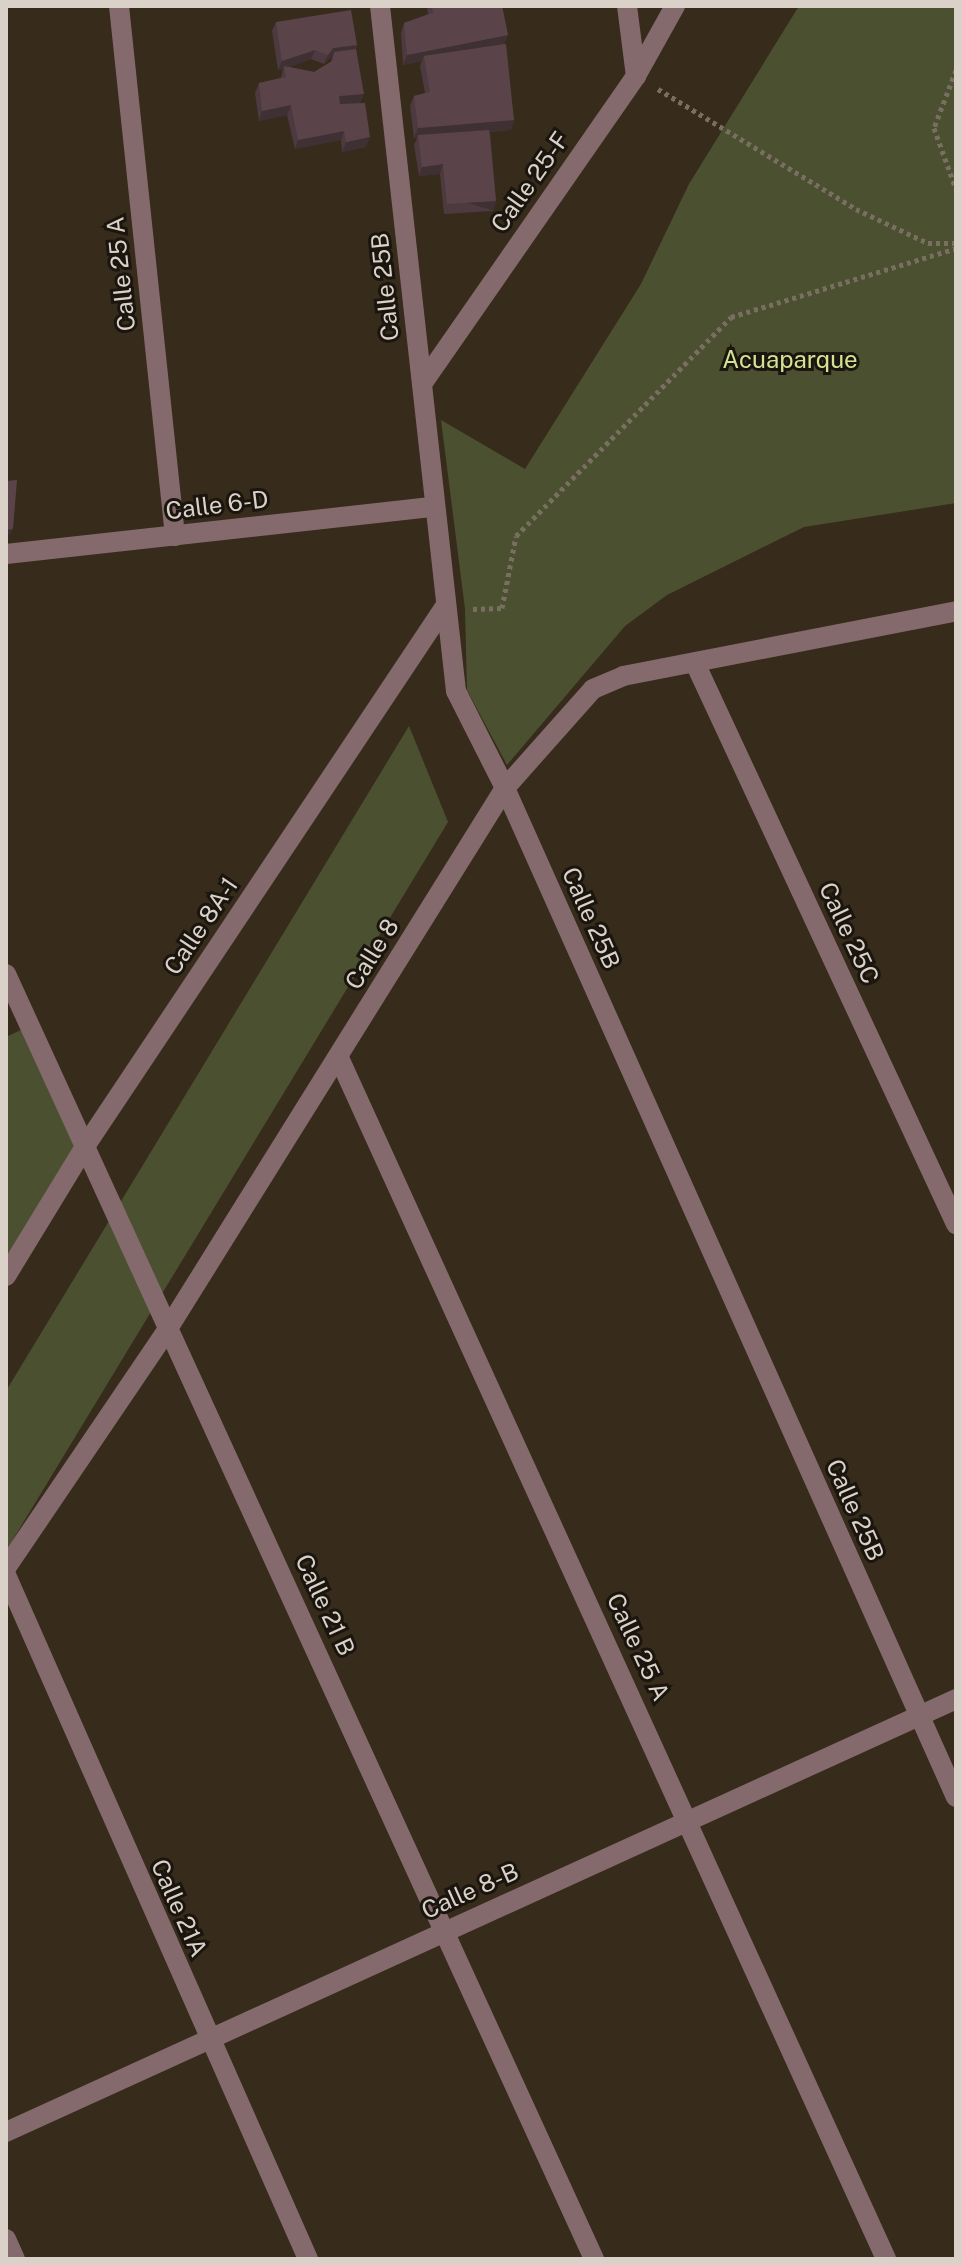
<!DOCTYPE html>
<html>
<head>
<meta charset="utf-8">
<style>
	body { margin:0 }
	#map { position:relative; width:962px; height:2265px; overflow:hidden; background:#372b1b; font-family:"Public Sans",sans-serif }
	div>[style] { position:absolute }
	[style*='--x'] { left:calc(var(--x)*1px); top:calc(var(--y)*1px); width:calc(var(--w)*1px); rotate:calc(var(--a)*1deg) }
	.green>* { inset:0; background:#4b5130 }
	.path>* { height:5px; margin-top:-2.5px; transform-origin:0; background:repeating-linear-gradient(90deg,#796f61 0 4px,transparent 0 8px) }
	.minor>* { height:20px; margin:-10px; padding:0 10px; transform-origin:10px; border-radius:10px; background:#846a6d }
	.wall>* { inset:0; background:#4d3a40 }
	.shaded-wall>* { inset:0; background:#3f3034; transform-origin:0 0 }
	.building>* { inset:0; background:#5a444a }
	span { translate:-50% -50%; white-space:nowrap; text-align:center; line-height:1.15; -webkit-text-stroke:6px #1a150e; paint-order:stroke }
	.street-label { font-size:24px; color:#dad2c8 }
	.park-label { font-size:24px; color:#d4e293 }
	.frame { position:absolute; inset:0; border:8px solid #dad2c8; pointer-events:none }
</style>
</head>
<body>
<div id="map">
	<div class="green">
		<i style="clip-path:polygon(799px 6px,956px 6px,956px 503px,804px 527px,667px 595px,625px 626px,507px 765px,467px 690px,465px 609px,441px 420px,525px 469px,641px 284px,689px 184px)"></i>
		<i style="clip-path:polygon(409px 726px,448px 822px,6px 1551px,6px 1391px)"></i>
		<i style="clip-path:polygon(27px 1027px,81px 1141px,6px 1260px,6px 1037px)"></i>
	</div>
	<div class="path">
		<i style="--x:956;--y:70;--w:62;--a:110.8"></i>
		<i style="--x:934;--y:128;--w:65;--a:70.2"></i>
		<i style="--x:658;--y:89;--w:232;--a:31.2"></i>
		<i style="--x:856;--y:209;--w:80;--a:25.3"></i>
		<i style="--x:928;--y:243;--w:28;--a:0"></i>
		<i style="--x:473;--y:609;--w:29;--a:-2"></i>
		<i style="--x:502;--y:608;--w:73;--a:-79"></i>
		<i style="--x:516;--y:536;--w:307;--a:-45.5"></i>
		<i style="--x:731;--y:317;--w:235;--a:-17"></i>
	</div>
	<div class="minor">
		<i style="--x:119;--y:6;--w:533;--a:83.97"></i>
		<i style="--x:380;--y:6;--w:689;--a:83.67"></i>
		<i style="--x:456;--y:691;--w:109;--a:63.2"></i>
		<i style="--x:505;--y:788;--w:1105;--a:65.92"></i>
		<i style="--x:627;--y:6;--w:71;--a:82.7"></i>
		<i style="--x:422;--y:384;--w:375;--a:-55.2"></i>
		<i style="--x:636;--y:76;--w:80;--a:-60.9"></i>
		<i style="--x:6;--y:554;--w:430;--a:-6.3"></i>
		<i style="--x:695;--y:663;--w:619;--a:65.05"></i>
		<i style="--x:6;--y:974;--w:1413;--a:65.41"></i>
		<i style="--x:339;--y:1058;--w:1320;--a:65.51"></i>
		<i style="--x:6;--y:1276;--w:153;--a:-58.6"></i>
		<i style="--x:86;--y:1145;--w:645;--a:-56.31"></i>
		<i style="--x:6;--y:1568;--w:291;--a:-55.9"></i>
		<i style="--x:169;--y:1327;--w:635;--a:-58.06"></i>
		<i style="--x:505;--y:788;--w:132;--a:-48.4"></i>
		<i style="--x:593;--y:689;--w:33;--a:-23"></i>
		<i style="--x:623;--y:676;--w:339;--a:-11"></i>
		<i style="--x:6;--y:1575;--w:748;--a:66.18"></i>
		<i style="--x:6;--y:2132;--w:1044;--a:-24.5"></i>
		<i style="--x:6;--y:2239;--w:22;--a:66"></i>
	</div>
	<div class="wall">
		<i style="clip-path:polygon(427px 6px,502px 6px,508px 35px,504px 44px,514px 120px,511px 130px,490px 132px,496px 201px,493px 211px,444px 214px,440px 174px,419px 176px,414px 145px,417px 138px,414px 138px,410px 106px,414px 96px,425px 93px,420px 66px,422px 61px,403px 65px,401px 33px,404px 23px,428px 14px)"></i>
		<i style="clip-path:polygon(evenodd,276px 22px,357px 45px,356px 49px,360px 103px,366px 147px,342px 152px,341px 140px,295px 149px,287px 115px,259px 121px,255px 93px,259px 83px,281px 78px,283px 69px,278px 70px,272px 31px,276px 22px,330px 58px,332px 58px,331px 62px,314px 72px,289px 67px,311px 59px,324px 64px,330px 58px)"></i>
	</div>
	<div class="shaded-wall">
		<i style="clip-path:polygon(508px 35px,504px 44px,424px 56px,422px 61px,403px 65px,407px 55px)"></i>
		<i style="clip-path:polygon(357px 45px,354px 55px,330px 58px,324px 64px,328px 55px,333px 48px)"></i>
		<i style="clip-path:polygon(315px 50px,311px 59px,285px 68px,284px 66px,283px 69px,278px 70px,282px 61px)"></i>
		<i style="clip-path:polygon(364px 94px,360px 104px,335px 106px,339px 96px)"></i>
		<i style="clip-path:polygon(291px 105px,287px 115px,259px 121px,262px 111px)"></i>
		<i style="clip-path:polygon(514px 120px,511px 130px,418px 138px,418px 135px,417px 138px,414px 138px,418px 128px)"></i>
		<i style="clip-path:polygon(344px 131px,341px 140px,295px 149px,298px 140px)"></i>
		<i style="clip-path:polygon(370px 137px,366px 147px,342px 152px,346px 142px)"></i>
		<i style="clip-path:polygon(443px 164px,440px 174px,419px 176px,422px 167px)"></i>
		<i style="left:496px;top:201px;width:10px;height:49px;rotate:107deg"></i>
		<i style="clip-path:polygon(13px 529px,11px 534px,6px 535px,6px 530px)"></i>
	</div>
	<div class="building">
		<i style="clip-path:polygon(432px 6px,502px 6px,508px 35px,407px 55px,404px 23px,433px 13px)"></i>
		<i style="clip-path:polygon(351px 10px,357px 45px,333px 48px,328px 55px,315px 50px,282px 61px,276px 22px)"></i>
		<i style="clip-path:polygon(506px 44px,514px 120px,418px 128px,414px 96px,430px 92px,424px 56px)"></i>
		<i style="clip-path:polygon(356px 49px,364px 94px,339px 96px,340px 104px,365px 103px,370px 137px,346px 142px,344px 131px,298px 140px,291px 105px,262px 111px,259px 83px,286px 77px,284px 66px,314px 72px,332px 61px,334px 52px)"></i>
		<i style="clip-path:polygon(489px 130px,496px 201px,447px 204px,443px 164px,422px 167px,418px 135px)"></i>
		<i style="clip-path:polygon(17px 480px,13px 529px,6px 530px,6px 481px)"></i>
	</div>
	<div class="street-label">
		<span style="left:530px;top:182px;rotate:-55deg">Calle 25-F</span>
		<span style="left:121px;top:274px;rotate:-96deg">Calle 25 A</span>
		<span style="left:385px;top:287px;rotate:-96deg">Calle 25B</span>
		<span style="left:217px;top:505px;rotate:-7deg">Calle 6-D</span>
		<span style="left:591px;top:918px;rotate:66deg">Calle 25B</span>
		<span style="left:201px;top:926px;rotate:-56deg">Calle 8A-1</span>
		<span style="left:849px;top:933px;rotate:65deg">Calle 25C</span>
		<span style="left:372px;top:954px;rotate:-58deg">Calle 8</span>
		<span style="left:855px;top:1510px;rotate:66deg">Calle 25B</span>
		<span style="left:325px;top:1605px;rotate:65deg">Calle 21 B</span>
		<span style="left:638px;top:1647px;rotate:65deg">Calle 25 A</span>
		<span style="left:470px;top:1891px;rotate:-24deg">Calle 8-B</span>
		<span style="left:179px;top:1908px;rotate:66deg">Calle 21A</span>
	</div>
	<div class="park-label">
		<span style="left:790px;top:360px">Acuaparque</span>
	</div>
	<div class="frame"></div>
</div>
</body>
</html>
